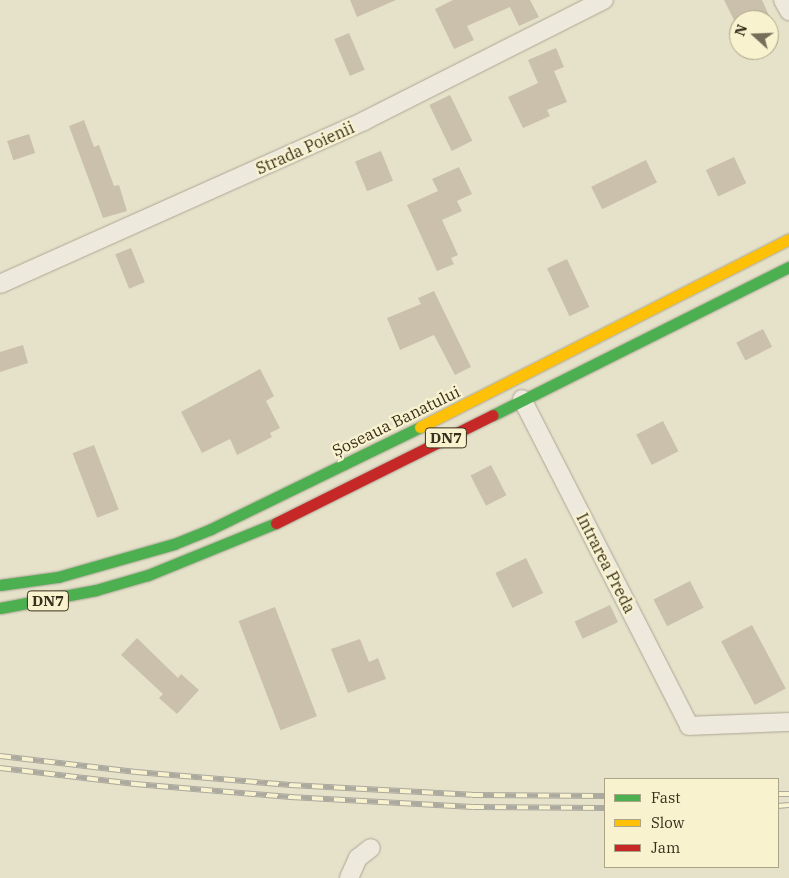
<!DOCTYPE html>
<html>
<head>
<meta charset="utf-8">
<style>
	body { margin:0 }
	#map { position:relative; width:789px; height:878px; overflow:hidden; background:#e6e2ca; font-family:"IBM Plex Serif",serif }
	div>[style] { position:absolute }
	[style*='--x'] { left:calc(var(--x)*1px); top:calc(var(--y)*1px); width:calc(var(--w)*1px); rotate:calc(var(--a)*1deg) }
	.building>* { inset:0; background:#cac0ab; transform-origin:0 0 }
	.roads { filter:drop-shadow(0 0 1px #aba694) drop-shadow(0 0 1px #aba694) }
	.street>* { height:18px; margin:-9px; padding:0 9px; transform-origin:9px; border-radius:9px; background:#edeadd }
	.fast>* { height:11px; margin:-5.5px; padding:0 5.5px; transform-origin:5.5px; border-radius:5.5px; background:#4caf50 }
	.slow>* { height:11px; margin:-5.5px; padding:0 5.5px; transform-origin:5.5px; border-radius:5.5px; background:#ffc107 }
	.jam>* { height:11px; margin:-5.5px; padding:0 5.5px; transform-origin:5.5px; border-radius:5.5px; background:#c62828 }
	.rail>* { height:5.5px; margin-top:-2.75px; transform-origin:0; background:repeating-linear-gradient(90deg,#f8f2cf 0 11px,#acaa9e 0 22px); box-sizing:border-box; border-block:1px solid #acaa9e }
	span { translate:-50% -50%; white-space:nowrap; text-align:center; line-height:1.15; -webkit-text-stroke:4.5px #f8f2cf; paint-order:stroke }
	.shield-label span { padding:1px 4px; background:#f8f2cf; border:1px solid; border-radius:4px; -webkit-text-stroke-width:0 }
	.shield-label { font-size:15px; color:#3a2f1c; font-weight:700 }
	.street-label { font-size:16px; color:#3a2f1c }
	.legend { position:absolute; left:604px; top:778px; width:175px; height:90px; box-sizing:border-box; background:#f8f2cf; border:1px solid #aca487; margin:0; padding:6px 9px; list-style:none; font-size:15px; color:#3a2f1c }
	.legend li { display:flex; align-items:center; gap:10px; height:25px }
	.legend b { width:25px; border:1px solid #aca487 }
	.north { position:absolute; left:729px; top:10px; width:50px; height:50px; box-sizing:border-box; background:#f8f2cf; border:1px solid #aca487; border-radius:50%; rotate:290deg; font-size:14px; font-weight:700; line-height:20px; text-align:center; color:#3a2f1c }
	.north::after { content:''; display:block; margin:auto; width:18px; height:22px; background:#766e59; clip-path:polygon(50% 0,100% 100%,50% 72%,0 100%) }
</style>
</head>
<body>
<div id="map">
	<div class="building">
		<i style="clip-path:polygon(350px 0,396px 0,357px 17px)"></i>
		<i style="clip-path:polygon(453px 0,530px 0,539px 17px,519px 26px,510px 7px,467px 26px,474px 40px,454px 49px,435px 9px)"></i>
		<i style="clip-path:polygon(724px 0,762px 0,771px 20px,734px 20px)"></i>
		<i style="left:349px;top:33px;width:40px;height:16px;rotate:67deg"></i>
		<i style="clip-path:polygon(556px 48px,564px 67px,554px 71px,567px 102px,547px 110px,550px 116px,523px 128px,508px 97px,538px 83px,528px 60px)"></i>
		<i style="left:450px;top:95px;width:51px;height:23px;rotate:64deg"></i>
		<i style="clip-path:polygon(84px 120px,94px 147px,99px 145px,114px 186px,119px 185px,127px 211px,103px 218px,69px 126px)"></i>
		<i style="left:29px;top:134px;width:20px;height:23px;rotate:72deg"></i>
		<i style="left:381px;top:151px;width:32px;height:28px;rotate:68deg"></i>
		<i style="left:734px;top:157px;width:29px;height:31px;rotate:65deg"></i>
		<i style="left:646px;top:160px;width:25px;height:61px;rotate:64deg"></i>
		<i style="clip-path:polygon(459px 167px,472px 194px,457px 201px,462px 211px,442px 220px,458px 255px,451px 258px,454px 264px,437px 271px,407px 205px,438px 191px,432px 179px)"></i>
		<i style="left:131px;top:248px;width:37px;height:17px;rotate:68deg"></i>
		<i style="left:567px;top:259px;width:53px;height:22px;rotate:65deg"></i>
		<i style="clip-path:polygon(434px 291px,471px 367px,455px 375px,434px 335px,400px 350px,387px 318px,421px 304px,418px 298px)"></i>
		<i style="left:763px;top:329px;width:20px;height:30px;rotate:63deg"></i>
		<i style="clip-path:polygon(23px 345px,28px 363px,0 372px,0 352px)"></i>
		<i style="clip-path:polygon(260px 369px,274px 396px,266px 401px,280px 428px,270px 433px,272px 437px,237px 455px,230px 439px,202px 453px,181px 412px)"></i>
		<i style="left:663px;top:421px;width:34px;height:30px;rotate:63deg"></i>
		<i style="left:94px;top:445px;width:69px;height:23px;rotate:69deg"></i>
		<i style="left:491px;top:465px;width:34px;height:23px;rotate:63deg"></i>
		<i style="left:526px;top:558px;width:39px;height:34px;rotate:64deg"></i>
		<i style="left:690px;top:581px;width:30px;height:41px;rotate:63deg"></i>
		<i style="left:610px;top:605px;width:19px;height:39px;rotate:65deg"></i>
		<i style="left:275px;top:607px;width:117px;height:39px;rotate:69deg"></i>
		<i style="left:752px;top:625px;width:72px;height:35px;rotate:62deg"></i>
		<i style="clip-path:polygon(137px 638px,178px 678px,181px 674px,199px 690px,177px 714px,159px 698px,163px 694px,121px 655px)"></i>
		<i style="clip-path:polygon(360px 639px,369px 662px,378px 658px,386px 679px,348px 693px,331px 649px)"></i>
	</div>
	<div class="roads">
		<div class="street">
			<i style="--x:783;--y:0;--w:13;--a:61"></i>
			<i style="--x:0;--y:284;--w:399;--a:-24.1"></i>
			<i style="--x:364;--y:121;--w:269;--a:-26.8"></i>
			<i style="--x:522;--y:399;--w:367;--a:62.9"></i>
			<i style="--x:689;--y:726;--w:100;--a:-2.3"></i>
			<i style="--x:349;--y:878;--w:22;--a:-66"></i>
			<i style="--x:358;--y:858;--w:16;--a:-38"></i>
		</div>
		<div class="fast">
			<i style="--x:493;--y:415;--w:331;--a:-26.6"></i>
			<i style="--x:0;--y:585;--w:59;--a:-7.9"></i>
			<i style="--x:58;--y:577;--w:121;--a:-15.9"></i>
			<i style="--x:174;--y:544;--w:40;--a:-22"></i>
			<i style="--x:211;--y:529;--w:233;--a:-26"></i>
			<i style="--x:0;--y:608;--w:98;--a:-10.6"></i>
			<i style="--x:96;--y:590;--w:54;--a:-16.1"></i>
			<i style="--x:148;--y:575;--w:138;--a:-22.1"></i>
		</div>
		<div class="slow">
			<i style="--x:420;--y:427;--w:414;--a:-27"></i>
		</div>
		<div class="jam">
			<i style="--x:276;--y:523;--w:242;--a:-26.5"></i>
		</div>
	</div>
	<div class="rail">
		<i style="--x:0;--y:756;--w:137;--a:6.7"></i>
		<i style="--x:136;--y:772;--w:155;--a:4.8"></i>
		<i style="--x:290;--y:785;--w:182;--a:3.1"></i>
		<i style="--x:472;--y:795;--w:133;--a:0.4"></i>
		<i style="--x:0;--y:768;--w:136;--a:6.8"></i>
		<i style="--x:135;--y:784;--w:156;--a:4.8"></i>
		<i style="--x:290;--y:797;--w:183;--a:3.1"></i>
		<i style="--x:473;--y:807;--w:132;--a:0.4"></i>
		<i style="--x:778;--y:794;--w:11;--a:0"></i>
		<i style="--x:778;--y:806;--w:11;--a:-5"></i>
	</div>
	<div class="shield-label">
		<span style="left:446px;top:438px">DN7</span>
		<span style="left:48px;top:601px">DN7</span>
	</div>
	<div class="street-label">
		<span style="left:305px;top:148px;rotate:-24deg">Strada Poienii</span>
		<span style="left:396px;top:421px;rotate:-26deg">Șoseaua Banatului</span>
		<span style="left:606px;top:563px;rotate:63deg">Intrarea Preda</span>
	</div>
	<ul class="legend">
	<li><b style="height:6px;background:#4caf50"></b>Fast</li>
	<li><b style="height:6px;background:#ffc107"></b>Slow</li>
	<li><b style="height:6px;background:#c62828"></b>Jam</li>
	</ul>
	<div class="north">N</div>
</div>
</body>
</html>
